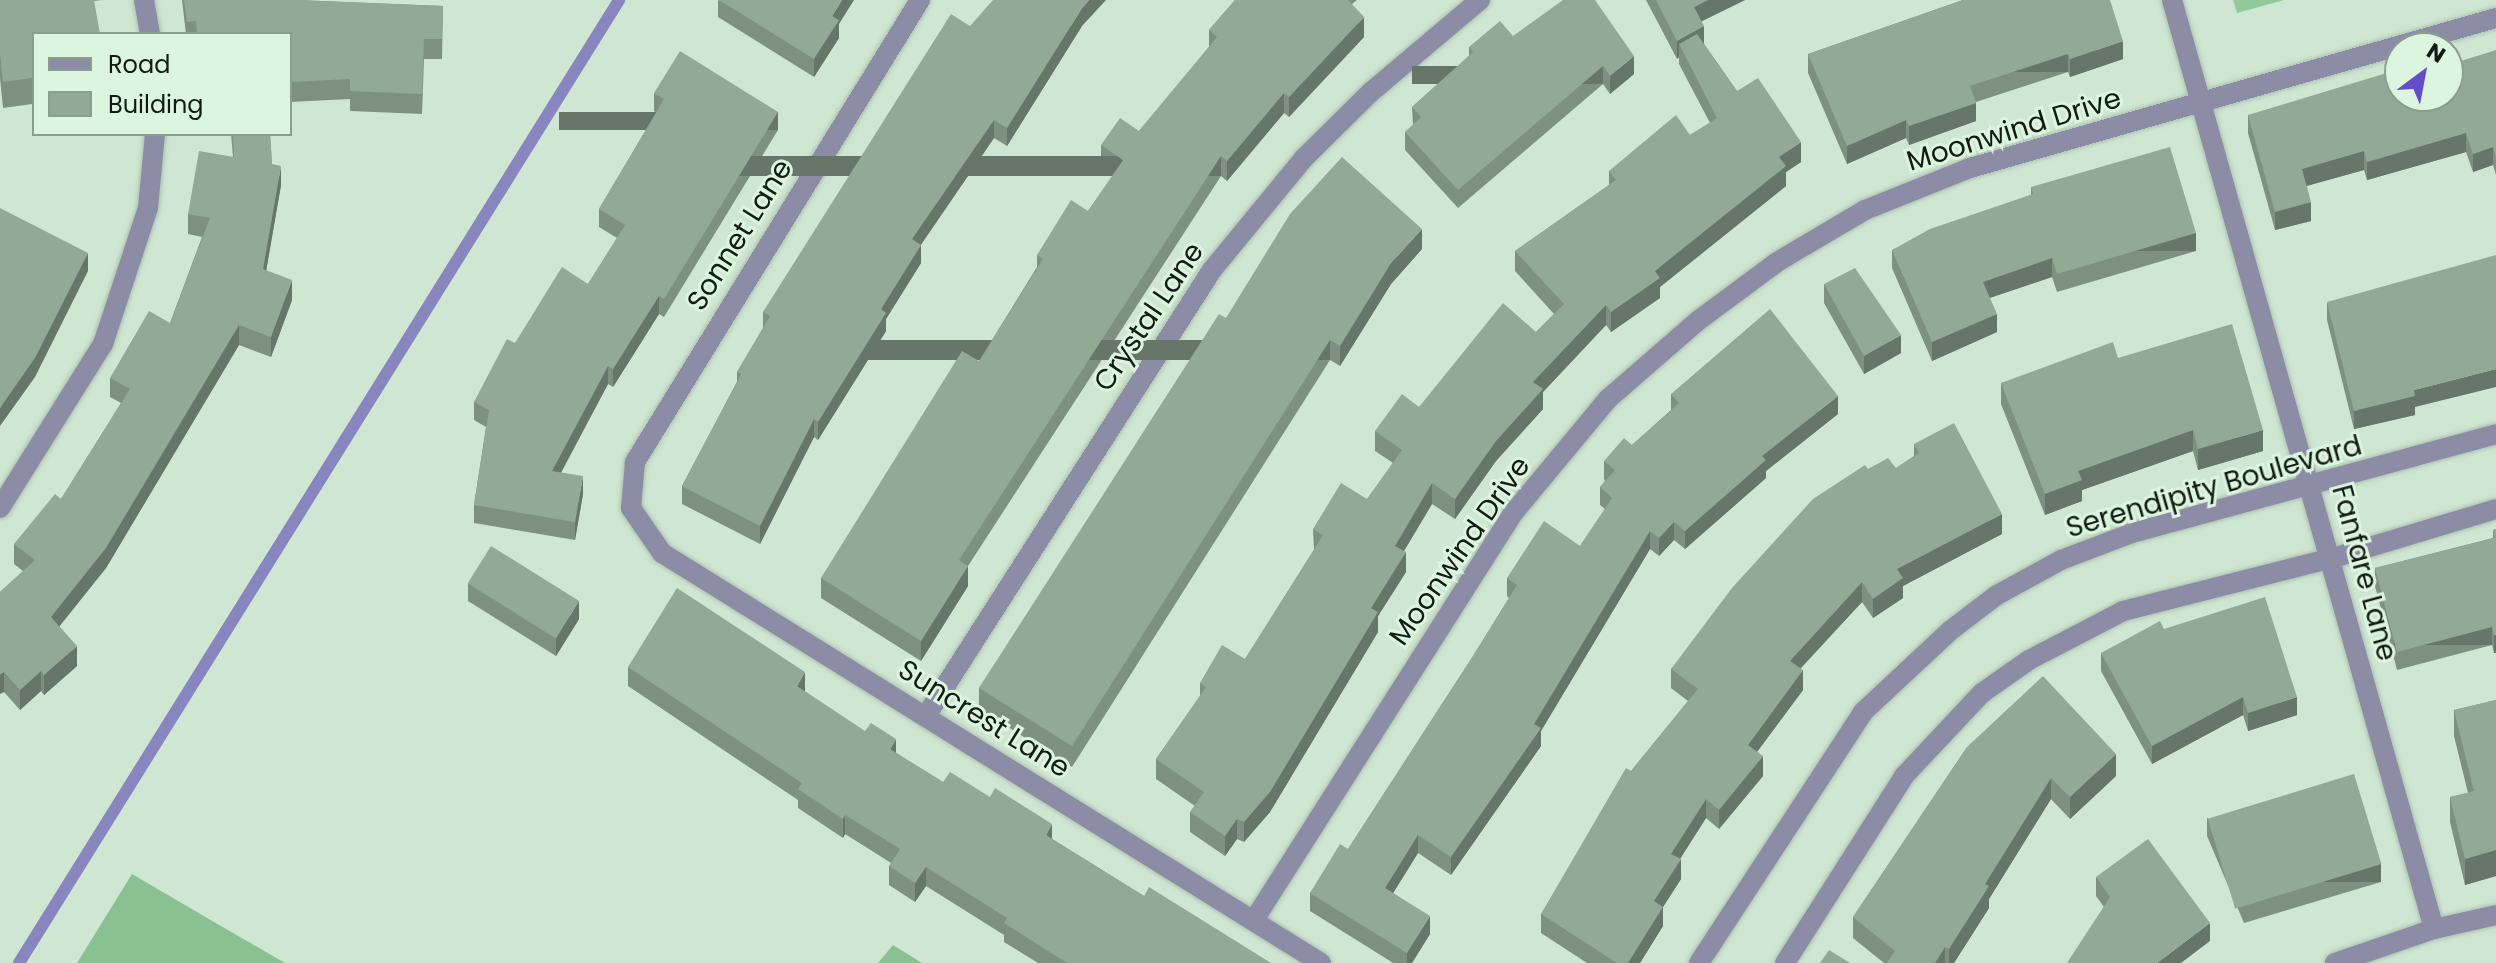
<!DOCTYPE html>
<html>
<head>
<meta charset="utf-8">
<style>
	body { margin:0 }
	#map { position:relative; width:2496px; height:963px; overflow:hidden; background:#cfe7d2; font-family:Poppins,sans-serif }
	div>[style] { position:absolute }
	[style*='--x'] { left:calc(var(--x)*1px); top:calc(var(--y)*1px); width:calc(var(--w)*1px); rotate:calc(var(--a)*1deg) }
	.green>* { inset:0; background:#92c99b }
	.forest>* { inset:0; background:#8ac193 }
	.stream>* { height:12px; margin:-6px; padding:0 6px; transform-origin:6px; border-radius:6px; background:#8985bf }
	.roads { filter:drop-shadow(0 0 2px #adc2b0) drop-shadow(0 0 2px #adc2b0) }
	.minor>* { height:20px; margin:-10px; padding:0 10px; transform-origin:10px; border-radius:10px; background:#8d8ca6 }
	.wall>* { inset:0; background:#7e9180 }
	.shaded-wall>* { inset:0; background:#667668; transform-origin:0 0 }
	.building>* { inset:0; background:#92a995; transform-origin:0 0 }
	span { translate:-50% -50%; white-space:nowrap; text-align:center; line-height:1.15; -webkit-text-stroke:6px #dcf5df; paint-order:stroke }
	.street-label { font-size:28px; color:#111a13 }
	.legend { position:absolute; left:32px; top:32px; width:260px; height:104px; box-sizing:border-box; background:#dcf5df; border:2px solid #8b9d8d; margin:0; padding:10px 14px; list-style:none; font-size:24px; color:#111a13 }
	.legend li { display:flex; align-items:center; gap:16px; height:40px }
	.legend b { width:40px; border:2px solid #8b9d8d }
	.north { position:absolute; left:2384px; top:32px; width:80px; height:80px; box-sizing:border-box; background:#dcf5df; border:2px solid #8b9d8d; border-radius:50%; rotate:32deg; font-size:22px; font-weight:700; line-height:32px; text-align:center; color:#111a13 }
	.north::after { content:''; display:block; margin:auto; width:28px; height:36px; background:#664ec8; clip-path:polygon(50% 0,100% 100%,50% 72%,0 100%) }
</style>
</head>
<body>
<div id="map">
	<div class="green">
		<i style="clip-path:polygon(2233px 0,2284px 0,2237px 13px)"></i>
	</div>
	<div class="forest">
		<i style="clip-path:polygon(132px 874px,214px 922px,285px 963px,77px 963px)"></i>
		<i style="clip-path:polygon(893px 945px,922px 963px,878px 963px)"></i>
	</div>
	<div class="stream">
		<i style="--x:19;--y:963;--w:1135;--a:-58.07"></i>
	</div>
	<div class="roads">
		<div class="minor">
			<i style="--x:144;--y:0;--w:35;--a:80"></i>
			<i style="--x:920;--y:0;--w:543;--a:121.67"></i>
			<i style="--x:635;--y:462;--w:46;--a:95"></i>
			<i style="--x:631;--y:508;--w:55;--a:55.4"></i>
			<i style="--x:662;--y:553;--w:776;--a:31.89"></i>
			<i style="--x:2172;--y:0;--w:965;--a:74.25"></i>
			<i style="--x:0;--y:508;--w:194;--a:-57.9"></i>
			<i style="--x:103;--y:344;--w:143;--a:-71.7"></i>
			<i style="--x:148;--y:208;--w:74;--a:-84.6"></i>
			<i style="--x:926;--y:716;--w:530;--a:-57.33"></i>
			<i style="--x:1212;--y:270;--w:145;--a:-50.6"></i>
			<i style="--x:1304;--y:158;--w:94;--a:-44.6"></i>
			<i style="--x:1371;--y:92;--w:143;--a:-40.2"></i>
			<i style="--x:1254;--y:920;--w:485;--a:-57.5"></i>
			<i style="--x:1515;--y:511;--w:146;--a:-50.3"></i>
			<i style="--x:1608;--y:399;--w:121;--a:-41"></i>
			<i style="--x:1699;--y:320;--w:97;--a:-36.6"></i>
			<i style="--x:1777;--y:262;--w:102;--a:-30.6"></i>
			<i style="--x:1865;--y:210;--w:113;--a:-21.8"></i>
			<i style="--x:1970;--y:168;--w:547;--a:-15.92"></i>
			<i style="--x:1699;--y:963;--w:300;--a:-56.8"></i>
			<i style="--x:1863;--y:712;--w:120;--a:-43"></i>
			<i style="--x:1951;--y:630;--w:58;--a:-37.3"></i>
			<i style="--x:1997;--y:595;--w:73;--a:-28.7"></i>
			<i style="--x:2061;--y:560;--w:76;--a:-20.8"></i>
			<i style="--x:2132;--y:533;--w:377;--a:-15.2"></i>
			<i style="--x:1785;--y:963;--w:222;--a:-57.5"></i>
			<i style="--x:1904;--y:776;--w:114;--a:-46.8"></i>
			<i style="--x:1982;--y:693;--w:57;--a:-35.1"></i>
			<i style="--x:2029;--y:660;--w:106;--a:-27.5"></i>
			<i style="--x:2123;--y:611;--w:217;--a:-14.2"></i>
			<i style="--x:2333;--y:558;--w:170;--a:-16.7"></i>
			<i style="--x:2335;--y:963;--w:105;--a:-19"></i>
			<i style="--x:2434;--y:929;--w:64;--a:-12.7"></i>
		</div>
	</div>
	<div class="wall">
		<i style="clip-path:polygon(0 0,102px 0,94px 1px,34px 34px,34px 115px,32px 104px,3px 108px,0 78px)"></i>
		<i style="clip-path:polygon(182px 0,297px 0,443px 6px,442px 59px,424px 59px,422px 114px,350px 111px,350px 99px,290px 102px,290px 34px,186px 34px)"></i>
		<i style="clip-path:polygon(718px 0,839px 24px,839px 38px,814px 77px,718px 17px)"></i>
		<i style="clip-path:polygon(1235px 0,1357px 0,1352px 4px,1364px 37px,1289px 117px,1284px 113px,1227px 181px,1221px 176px,968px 566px,968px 586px,921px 661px,821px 598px,821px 578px,979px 361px,1037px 267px,1037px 255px,1088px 211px,1114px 174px,1101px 165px,1101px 145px,1139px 131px,1209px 47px,1209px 30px)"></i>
		<i style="clip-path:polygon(1646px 0,1745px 0,1702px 21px,1704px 44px,1737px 91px,1801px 162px,1786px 172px,1786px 186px,1660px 287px,1660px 298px,1611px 332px,1606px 325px,1543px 392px,1543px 409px,1496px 461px,1455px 519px,1432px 504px,1404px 551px,1406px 572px,1378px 616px,1378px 632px,1270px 812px,1244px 842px,1237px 839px,1225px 856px,1190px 832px,1190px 812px,1195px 806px,1156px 779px,1156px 759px,1200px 696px,1200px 683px,1245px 659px,1314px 550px,1313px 529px,1367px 499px,1393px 463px,1375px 451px,1375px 431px,1419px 407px,1536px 332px,1554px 314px,1515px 271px,1515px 251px,1609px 185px,1609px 171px,1690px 135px,1710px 123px,1679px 64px,1679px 57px,1677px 59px)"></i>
		<i style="clip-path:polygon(1963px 0,2123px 59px,2070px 77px,2068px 72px,1976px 102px,1976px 121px,1909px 145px,1906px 138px,1847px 164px,1808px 73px,1808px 54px)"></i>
		<i style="clip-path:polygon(970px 26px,1082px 26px,1007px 146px,994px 138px,920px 245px,921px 263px,886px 319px,886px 331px,818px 440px,814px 437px,760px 544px,682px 504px,682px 486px,737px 382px,737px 372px,763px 328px,763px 312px)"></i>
		<i style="clip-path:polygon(1513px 36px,1634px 74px,1610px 94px,1603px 84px,1458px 208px,1405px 150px,1405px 132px,1413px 125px,1412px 107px,1469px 56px,1469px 47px)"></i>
		<i style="clip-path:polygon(2496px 50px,2496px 175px,2493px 165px,2473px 172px,2466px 152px,2367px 180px,2364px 170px,2307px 186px,2311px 221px,2275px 230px,2248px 133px,2248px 115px,2400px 96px)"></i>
		<i style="clip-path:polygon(654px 93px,778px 130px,664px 317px,659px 314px,613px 387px,608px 384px,561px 473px,583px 494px,575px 540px,474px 523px,474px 505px,486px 427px,474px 420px,474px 402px,515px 343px,588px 284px,617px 238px,599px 227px,599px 209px,656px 113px,654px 111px)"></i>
		<i style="clip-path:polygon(231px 134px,270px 134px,272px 164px,281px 185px,266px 271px,292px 300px,271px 357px,239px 345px,106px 568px,59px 626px,77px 666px,44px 695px,41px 691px,20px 710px,4px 692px,0 592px,23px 571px,14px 564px,14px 544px,61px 499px,121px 403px,110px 397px,110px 378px,170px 323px,202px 237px,188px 234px,188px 214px,233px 157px)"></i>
		<i style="clip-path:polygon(2031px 187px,2196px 251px,2057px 292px,2052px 277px,1990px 298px,1997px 332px,1932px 361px,1892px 268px,1892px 250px,2031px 195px)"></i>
		<i style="clip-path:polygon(1422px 249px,1391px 284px,1340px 366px,1330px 360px,1072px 767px,979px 709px,979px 688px,1226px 318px)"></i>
		<i style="clip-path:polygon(1824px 284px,1901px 353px,1864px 374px,1824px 303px)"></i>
		<i style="clip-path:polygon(2327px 302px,2415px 407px,2415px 415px,2354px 429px,2327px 320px)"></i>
		<i style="clip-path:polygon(2118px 358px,2263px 451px,2198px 470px,2193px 451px,2082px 490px,2082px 501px,2045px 515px,2001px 404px,2001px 383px)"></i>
		<i style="clip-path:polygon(1671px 394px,1838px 414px,1766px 471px,1766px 478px,1685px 549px,1674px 540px,1659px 556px,1650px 549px,1541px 731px,1541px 746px,1451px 875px,1418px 853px,1393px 893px,1430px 934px,1412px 963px,1393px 963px,1310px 911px,1310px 893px,1348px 849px,1473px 656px,1509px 598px,1507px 596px,1507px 578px,1580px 546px,1605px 509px,1600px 505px,1600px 487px,1605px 481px,1604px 479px,1604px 461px,1632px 445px,1671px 410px)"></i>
		<i style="clip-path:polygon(1914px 444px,2002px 534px,1903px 586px,1903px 598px,1873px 618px,1862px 602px,1800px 668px,1803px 690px,1757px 752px,1763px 776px,1719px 829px,1706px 818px,1680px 859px,1681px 879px,1663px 907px,1663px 926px,1640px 963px,1587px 963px,1541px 933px,1541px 914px,1631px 771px,1688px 701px,1671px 688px,1671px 669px,1868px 469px,1896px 468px,1914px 456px)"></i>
		<i style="clip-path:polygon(2496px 529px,2494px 653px,2492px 645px,2397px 670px,2375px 586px,2375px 568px,2493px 538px,2493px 530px)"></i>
		<i style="clip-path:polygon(468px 583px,579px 619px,556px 656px,468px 601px)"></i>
		<i style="clip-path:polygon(2164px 629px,2297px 715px,2248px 731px,2243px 715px,2152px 764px,2101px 671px,2101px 653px)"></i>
		<i style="clip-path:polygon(628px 667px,805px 692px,896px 753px,943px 782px,1052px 839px,1144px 896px,1271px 963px,1038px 963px,1004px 942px,1004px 935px,926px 886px,915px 902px,889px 885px,889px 866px,891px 863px,845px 834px,843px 838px,798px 808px,798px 800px,628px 686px)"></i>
		<i style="clip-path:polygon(2496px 700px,2496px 876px,2465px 885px,2450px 822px,2450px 797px,2468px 793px,2454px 736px,2454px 710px)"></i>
		<i style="clip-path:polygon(1967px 747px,2116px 776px,2070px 819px,2051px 799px,1989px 899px,1989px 908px,1954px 963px,1884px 963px,1853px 938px,1853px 917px)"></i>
		<i style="clip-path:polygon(2207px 818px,2381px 882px,2244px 923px,2207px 836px)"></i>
		<i style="clip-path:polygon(2096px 877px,2210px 941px,2104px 907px,2096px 896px)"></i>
	</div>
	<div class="shaded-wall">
		<i style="clip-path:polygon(842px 0,854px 0,839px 24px,839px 38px,814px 77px,814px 59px,832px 16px)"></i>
		<i style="clip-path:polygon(1089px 0,1106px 0,1082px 26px,1007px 146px,1007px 128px,1082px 8px)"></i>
		<i style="clip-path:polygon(1708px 0,1745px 0,1694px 25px,1694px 7px)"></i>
		<i style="clip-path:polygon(1364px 17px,1364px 37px,1289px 117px,1289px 97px)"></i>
		<i style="clip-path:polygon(1704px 26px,1704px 45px,1679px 44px,1679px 57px,1677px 59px,1677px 41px)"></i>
		<i style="clip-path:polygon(2123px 41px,2123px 59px,2070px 77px,2070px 59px)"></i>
		<i style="left:2068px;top:54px;width:18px;height:103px;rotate:90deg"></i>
		<i style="clip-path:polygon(1634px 56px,1634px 74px,1610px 94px,1610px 76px)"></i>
		<i style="left:1603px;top:66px;width:18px;height:191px;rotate:90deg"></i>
		<i style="clip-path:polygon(1284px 93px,1284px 113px,1227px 181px,1227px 161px)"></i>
		<i style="clip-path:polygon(1976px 103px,1976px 121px,1909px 145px,1909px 126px)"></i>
		<i style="left:778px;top:112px;width:18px;height:219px;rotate:90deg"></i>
		<i style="clip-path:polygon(994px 120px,994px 138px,912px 258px,912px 239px)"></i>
		<i style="clip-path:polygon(1906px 120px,1906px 138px,1847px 164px,1847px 146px)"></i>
		<i style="clip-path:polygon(2466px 133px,2466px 152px,2367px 180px,2367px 162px)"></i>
		<i style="clip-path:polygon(1801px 142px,1801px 162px,1786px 172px,1786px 186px,1660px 287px,1660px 298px,1611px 332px,1611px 312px,1779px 157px)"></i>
		<i style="clip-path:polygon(2493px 147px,2493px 165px,2473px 172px,2473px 154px)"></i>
		<i style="clip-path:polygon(2364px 151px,2364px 170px,2302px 187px,2302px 169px)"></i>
		<i style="left:1221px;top:156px;width:20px;height:482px;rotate:90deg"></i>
		<i style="clip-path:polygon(281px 166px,281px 185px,263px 289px,263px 269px)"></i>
		<i style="clip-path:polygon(2311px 202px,2311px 221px,2275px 230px,2275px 212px)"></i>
		<i style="clip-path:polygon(1422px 229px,1422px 249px,1391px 284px,1340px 366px,1340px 346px,1391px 263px)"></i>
		<i style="left:2196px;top:233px;width:18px;height:145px;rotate:90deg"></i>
		<i style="clip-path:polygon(921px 245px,921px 263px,886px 319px,886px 331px,818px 440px,818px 422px,881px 309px)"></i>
		<i style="clip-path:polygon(88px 253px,88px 271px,35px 377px,0 426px,0 408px)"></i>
		<i style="clip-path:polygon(2052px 258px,2052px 277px,1983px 300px,1983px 282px)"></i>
		<i style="clip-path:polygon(292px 280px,292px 300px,271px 357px,271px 337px)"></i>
		<i style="clip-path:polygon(659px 296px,659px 314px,613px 387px,613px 369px)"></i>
		<i style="clip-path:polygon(1606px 305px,1606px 325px,1543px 392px,1543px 409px,1496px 461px,1455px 519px,1455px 499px,1533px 382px)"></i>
		<i style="clip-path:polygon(1997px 314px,1997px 332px,1932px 361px,1932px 342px)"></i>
		<i style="clip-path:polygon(239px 325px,239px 345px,106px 568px,51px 637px,51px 617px)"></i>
		<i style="clip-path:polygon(1901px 335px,1901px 353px,1864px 374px,1864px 356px)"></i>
		<i style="left:1330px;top:340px;width:20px;height:481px;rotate:90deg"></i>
		<i style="clip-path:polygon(608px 366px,608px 384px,552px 489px,552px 471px)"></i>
		<i style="clip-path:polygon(2496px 369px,2496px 387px,2415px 407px,2415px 415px,2354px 429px,2354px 411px,2414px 390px)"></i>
		<i style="clip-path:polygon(1838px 396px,1838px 414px,1766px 471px,1766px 478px,1685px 549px,1685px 531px,1762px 456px)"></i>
		<i style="clip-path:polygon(814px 419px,814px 437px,760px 544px,760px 526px)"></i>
		<i style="clip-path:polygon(2193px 430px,2193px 451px,2082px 490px,2082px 501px,2045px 515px,2045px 494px,2078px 471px)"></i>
		<i style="clip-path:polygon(2263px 430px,2263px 451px,2198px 470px,2198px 449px)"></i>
		<i style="clip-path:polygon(583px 476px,583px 494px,575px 540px,575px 522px)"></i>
		<i style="clip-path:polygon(1432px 483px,1432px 504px,1395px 566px,1395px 546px)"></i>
		<i style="clip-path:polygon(2002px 514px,2002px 534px,1903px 586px,1903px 598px,1873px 618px,1873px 599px,1897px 569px)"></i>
		<i style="clip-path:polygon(1674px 522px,1674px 540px,1659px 556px,1659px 538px)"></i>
		<i style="clip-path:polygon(1650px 531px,1650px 549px,1541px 731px,1541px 746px,1451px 875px,1451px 857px,1534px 724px)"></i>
		<i style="clip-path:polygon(1406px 552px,1406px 572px,1378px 616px,1378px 632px,1270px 812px,1244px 842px,1244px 822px,1371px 608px)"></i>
		<i style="clip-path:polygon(968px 566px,968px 586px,921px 661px,921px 641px)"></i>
		<i style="clip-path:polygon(1862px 582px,1862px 602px,1790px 680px,1790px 661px)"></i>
		<i style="clip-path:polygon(579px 601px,579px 619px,556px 656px,556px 638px)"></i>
		<i style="left:2492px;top:627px;width:18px;height:98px;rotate:90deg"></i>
		<i style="left:2494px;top:635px;width:2px;height:18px"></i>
		<i style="clip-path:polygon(77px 646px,77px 666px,44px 695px,44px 675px)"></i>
		<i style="clip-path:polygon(1803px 670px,1803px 690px,1748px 764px,1748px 745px)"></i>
		<i style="clip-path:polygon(41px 671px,41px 691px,20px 710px,20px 690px)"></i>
		<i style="clip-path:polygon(4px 672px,4px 692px,0 694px,0 674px)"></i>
		<i style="clip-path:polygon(805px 672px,805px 691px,797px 705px,797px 686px)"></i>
		<i style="clip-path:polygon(2243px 697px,2243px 715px,2152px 764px,2152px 746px)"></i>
		<i style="clip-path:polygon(2297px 697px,2297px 715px,2248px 731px,2248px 713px)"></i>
		<i style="clip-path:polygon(896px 739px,896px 758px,890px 749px)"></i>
		<i style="clip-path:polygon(2116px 754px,2116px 776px,2070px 819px,2070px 797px)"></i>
		<i style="clip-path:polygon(1763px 756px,1763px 776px,1719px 829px,1719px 810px)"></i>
		<i style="clip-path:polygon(2051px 778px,2051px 799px,1989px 899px,1989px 908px,1954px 963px,1949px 963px,1949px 949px,1985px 884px)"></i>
		<i style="clip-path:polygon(1706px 799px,1706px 818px,1671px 873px,1671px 854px)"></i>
		<i style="clip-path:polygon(845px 815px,845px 834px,843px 838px,843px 819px)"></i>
		<i style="clip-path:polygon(1237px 819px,1237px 839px,1225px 856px,1225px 836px)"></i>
		<i style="clip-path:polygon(1052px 824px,1052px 843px,1046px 835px)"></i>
		<i style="clip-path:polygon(1418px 835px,1418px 853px,1385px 906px,1385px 888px)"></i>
		<i style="clip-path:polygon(2496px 850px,2496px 876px,2465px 885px,2465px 859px)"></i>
		<i style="clip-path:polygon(1681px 859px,1681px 879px,1663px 907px,1663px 926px,1640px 963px,1628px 963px,1654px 901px)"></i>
		<i style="left:2381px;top:864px;width:18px;height:143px;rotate:90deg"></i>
		<i style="clip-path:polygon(926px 867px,926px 886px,915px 902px,915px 883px)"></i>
		<i style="clip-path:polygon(1430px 916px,1430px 934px,1412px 963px,1407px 963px,1407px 953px)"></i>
		<i style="clip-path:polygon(2210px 923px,2210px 941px,2181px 963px,2157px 963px)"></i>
		<i style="clip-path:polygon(1945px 947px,1945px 963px,1935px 963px)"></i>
	</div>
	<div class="building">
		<i style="clip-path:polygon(0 0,94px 0,100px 34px,34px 34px,34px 90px,32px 78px,3px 82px,0 53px)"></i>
		<i style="clip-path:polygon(184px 0,297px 0,443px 6px,442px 39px,424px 39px,422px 94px,350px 91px,350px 79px,290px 82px,290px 34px,197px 34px,196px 21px,187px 22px)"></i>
		<i style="clip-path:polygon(719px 0,842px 0,832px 16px,839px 20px,814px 59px)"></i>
		<i style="clip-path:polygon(993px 0,1089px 0,1082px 8px,1007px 128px,994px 120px,912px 239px,921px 245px,881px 309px,886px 313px,818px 422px,814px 419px,760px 526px,682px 486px,741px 374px,737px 372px,770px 316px,763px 312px,951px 14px,970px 26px)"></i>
		<i style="clip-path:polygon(1235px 0,1348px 0,1364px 17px,1289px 97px,1284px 93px,1227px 161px,1221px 156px,959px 560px,968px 566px,921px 641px,821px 578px,962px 351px,979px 361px,1043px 259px,1037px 255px,1071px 200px,1088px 211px,1123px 160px,1101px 145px,1120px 118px,1139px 131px,1217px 37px,1209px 30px)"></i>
		<i style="clip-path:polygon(1563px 0,1595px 0,1634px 56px,1610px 76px,1603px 66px,1458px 190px,1405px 132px,1421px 117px,1412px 107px,1473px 52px,1469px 47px,1500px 21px,1513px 36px)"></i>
		<i style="clip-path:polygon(1656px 0,1708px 0,1694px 7px,1704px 26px,1677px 41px)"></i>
		<i style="clip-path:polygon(1963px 0,2110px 0,2123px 41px,2070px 59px,2068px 54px,1970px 86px,1976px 103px,1909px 126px,1906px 120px,1847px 146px,1808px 54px)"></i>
		<i style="clip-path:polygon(1697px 34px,1737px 91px,1758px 78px,1801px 142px,1779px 157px,1786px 166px,1655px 271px,1660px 278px,1611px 312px,1606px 305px,1533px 382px,1543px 389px,1496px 441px,1455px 499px,1432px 483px,1395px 546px,1406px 552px,1371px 608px,1378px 612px,1270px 792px,1244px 822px,1237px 819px,1225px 836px,1190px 812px,1204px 792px,1156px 759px,1206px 687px,1200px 683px,1222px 645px,1245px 659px,1323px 535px,1313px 529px,1341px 483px,1367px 499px,1402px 450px,1375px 431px,1402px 394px,1419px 407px,1503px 303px,1536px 332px,1564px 304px,1515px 251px,1616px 180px,1609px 171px,1676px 115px,1690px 135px,1717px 118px,1679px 44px)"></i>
		<i style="clip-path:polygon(2496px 50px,2496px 157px,2493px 147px,2473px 154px,2466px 133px,2367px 162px,2364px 151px,2302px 169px,2311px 202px,2275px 212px,2248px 115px,2400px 69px,2400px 96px,2448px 96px,2448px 65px)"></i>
		<i style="clip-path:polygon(680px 51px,778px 112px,664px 299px,659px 296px,613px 369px,608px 366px,552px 471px,583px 476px,575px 522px,474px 505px,489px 410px,474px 402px,507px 339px,515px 343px,562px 267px,588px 284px,625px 225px,599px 209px,664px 99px,654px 93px)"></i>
		<i style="clip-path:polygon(233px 134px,270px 134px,272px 164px,281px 166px,263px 269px,292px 280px,271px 337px,239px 325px,106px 548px,51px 617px,77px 646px,44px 675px,41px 671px,20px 690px,4px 672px,0 674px,0 592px,35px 560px,14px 544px,55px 494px,61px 499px,130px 389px,110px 378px,149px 311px,170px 323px,210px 218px,188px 214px,199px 151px,234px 157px)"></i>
		<i style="clip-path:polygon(2170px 147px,2196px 233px,2057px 274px,2052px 258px,1983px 282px,1997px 314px,1932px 342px,1892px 250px,1930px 229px,2033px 194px,2031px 187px)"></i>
		<i style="clip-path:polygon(1342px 157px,1422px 229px,1391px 263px,1340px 346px,1330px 340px,1072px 746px,979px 688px,1219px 314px,1226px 318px,1290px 214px)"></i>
		<i style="clip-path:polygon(0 208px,88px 253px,35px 358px,0 408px)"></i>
		<i style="clip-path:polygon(2496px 255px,2496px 369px,2414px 390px,2415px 396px,2354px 411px,2327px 302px)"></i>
		<i style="clip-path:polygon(1855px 268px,1901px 335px,1864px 356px,1824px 284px)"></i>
		<i style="clip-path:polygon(1770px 309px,1838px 396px,1762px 456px,1766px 460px,1685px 531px,1674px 522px,1659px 538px,1650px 531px,1534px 724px,1541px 728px,1451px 857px,1418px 835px,1385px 888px,1430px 916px,1407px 953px,1310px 893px,1340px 844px,1348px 849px,1473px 656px,1517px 585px,1507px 578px,1544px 521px,1580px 546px,1612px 498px,1600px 487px,1615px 470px,1604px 461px,1624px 438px,1632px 445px,1679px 403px,1671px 394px)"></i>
		<i style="clip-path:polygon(2232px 324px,2263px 430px,2198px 449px,2193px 430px,2078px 471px,2082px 480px,2045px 494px,2001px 383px,2113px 342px,2118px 358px)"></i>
		<i style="clip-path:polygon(1954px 423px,2002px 514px,1897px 569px,1903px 578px,1873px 599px,1862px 582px,1790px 661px,1803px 670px,1748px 745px,1763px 756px,1719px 810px,1706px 799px,1671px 854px,1681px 859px,1654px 901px,1663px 907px,1628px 963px,1617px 963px,1541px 914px,1626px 768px,1631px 771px,1698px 689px,1671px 669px,1732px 588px,1813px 499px,1865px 465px,1868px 469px,1888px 458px,1896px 468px,1919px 453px,1914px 444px)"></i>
		<i style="clip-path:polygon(2496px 529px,2496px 635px,2494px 635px,2492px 627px,2397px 652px,2375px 568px,2495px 538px,2493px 530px)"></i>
		<i style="left:491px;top:546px;width:104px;height:44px;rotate:32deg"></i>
		<i style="clip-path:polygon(677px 588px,805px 672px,797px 686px,865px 731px,871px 723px,896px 739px,890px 749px,943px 782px,950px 772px,990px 797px,995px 788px,1052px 824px,1046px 835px,1144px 896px,1149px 887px,1271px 963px,1067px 963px,1004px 923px,1007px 918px,926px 867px,915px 883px,889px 866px,900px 849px,845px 815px,843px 819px,798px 789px,802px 783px,628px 667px)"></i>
		<i style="clip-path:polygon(2265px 597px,2297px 697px,2248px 713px,2243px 697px,2152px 746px,2101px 653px,2160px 621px,2164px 629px)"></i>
		<i style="clip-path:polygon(2043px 676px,2116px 754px,2070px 797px,2051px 778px,1985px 884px,1989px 886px,1949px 949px,1945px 947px,1935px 963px,1887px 963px,1895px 951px,1853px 917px,1967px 747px)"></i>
		<i style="clip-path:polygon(2496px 700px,2496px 850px,2465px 859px,2450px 797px,2474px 791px,2454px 710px)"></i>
		<i style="left:2354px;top:774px;width:94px;height:153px;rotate:73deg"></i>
		<i style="clip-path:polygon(2148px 839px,2210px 923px,2157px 963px,2067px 963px,2110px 897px,2096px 877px)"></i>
		<i style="clip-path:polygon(1829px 950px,1850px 963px,1820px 963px)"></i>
	</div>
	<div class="street-label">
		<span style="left:2014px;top:130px;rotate:-17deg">Moonwind Drive</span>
		<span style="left:740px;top:235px;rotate:-58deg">Sonnet Lane</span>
		<span style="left:1149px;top:317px;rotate:-56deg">Crystal Lane</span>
		<span style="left:2214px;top:487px;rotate:-16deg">Serendipity Boulevard</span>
		<span style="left:1460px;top:551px;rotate:-55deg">Moonwind Drive</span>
		<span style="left:2364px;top:573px;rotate:75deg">Fanfare Lane</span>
		<span style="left:984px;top:719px;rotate:32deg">Suncrest Lane</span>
	</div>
	<ul class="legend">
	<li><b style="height:10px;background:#8d8ca6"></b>Road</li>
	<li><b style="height:22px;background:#92a995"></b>Building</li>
	</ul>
	<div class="north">N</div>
</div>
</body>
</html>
